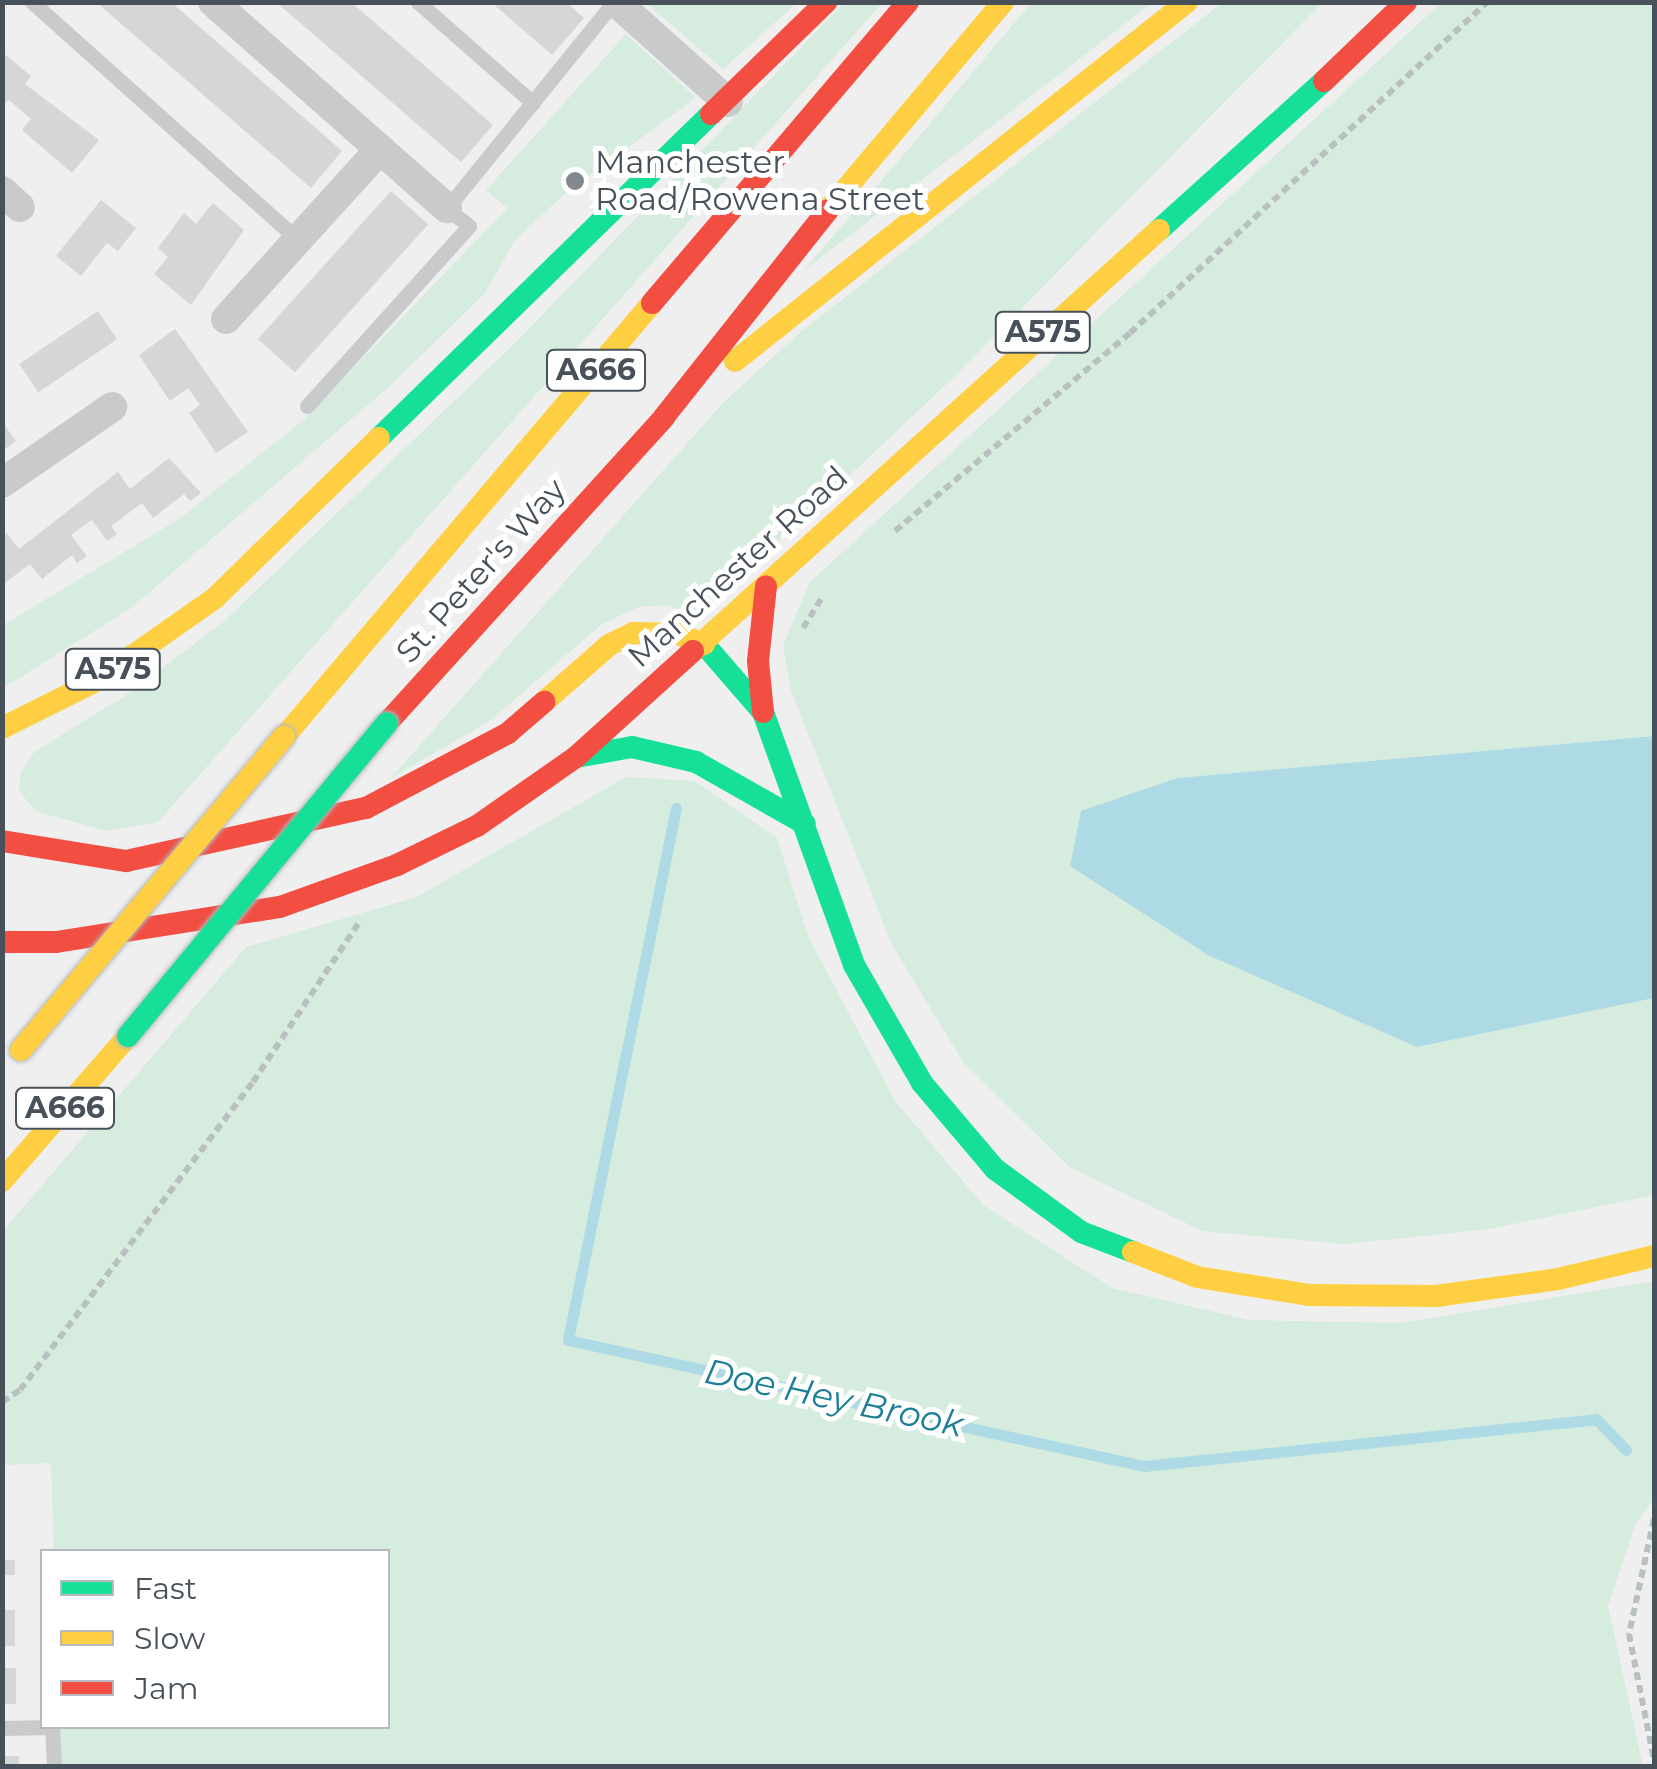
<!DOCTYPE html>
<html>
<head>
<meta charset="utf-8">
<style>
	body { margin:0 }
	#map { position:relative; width:1657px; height:1769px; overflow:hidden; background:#efefef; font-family:Montserrat,sans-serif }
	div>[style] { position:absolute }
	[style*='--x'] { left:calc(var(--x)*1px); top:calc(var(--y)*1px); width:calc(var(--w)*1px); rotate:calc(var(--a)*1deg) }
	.green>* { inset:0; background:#d5ecde }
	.water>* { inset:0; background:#aedae5 }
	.stream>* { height:11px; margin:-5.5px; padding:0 5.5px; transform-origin:5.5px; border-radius:5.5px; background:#aedae5 }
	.building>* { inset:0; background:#d5d6d8; transform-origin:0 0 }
	.path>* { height:6px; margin-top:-3px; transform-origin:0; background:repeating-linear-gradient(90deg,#b8c1bf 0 8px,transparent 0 13px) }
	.lane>* { height:15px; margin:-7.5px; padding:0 7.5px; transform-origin:7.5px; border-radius:7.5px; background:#c9cacc }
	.street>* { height:30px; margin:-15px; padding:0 15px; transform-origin:15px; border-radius:15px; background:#c9cacc }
	.fast>* { height:22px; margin:-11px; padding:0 11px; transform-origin:11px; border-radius:11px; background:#16e098 }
	.slow>* { height:22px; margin:-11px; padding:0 11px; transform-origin:11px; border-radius:11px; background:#ffcf43 }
	.jam>* { height:22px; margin:-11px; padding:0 11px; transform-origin:11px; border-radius:11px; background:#f24e42 }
	.bridges { filter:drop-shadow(0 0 2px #b5b9bd) drop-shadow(0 0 2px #b5b9bd) }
	.fast-bridge>* { height:22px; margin:-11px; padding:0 11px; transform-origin:11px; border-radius:11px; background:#16e098 }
	.slow-bridge>* { height:22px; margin:-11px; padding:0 11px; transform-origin:11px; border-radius:11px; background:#ffcf43 }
	.dots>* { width:28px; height:28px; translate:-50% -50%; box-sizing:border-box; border:5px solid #fff; border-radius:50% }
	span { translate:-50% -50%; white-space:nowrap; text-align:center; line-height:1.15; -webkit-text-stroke:10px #fff; paint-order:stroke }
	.shield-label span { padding:2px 8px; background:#fff; border:2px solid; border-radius:8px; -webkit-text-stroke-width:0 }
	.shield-label { font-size:30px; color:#485159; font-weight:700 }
	.poi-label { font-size:32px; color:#485159 }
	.left { translate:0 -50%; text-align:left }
	.street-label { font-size:32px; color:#485159 }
	.water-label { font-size:35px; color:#1c7e97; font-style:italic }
	.frame { position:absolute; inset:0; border:5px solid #485159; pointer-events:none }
	.legend { position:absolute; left:40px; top:1549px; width:350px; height:180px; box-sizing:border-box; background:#fff; border:2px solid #b6b9bd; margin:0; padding:12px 18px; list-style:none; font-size:30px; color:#485159 }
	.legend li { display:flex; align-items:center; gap:20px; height:50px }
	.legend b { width:50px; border:2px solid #b6b9bd }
</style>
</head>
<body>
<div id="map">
	<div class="green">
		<i style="clip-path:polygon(646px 3px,797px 3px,723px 69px)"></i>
		<i style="clip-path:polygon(844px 3px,882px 3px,158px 822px,106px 831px,35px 811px,19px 791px,21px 772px,34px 752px,128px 694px,222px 623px,516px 342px)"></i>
		<i style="clip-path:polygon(1031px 3px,1152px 3px,802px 272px,906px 152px)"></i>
		<i style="clip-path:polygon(1222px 3px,1322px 3px,952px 379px,698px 618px,668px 605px,639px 607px,602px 624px,491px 720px,390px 779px,722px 404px,798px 334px)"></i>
		<i style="clip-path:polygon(1441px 3px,1654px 3px,1654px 736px,1177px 778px,1417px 1047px,1654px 998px,1654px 1195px,1490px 1229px,1345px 1244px,1202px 1231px,1068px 1166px,963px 1062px,891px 943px,791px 690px,783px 646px,809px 583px)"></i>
		<i style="clip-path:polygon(626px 34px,696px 98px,564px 194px,514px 242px,485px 293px,391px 385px,131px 608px,3px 688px,3px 625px,179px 519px,306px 418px,507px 208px,486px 190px)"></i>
		<i style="clip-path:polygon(626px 777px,695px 781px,777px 838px,808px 936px,895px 1101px,983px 1205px,1112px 1288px,1249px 1320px,1401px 1323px,1654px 1281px,1654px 1499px,1636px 1523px,1608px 1606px,1643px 1766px,60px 1766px,59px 1727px,388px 1726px,388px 1552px,54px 1551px,51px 1463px,3px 1465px,3px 1231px,246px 947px,417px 897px)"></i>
	</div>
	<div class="water">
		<i style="clip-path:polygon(1654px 736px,1654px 998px,1417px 1047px,1208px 955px,1070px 866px,1081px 811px,1177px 778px)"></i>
	</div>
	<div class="stream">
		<i style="--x:676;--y:808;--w:543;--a:101.48"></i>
		<i style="--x:568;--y:1340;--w:590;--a:12.34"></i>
		<i style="--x:1144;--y:1466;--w:454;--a:-5.9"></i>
		<i style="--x:1596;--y:1419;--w:43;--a:45.9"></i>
	</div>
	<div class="building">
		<i style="clip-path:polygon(96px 2px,171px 2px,342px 151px,311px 188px)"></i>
		<i style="clip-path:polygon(276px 2px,351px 2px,493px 125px,461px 162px)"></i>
		<i style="clip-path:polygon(491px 2px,566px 2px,584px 18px,552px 55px)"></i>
		<i style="clip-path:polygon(2px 52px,31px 76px,25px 84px,99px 140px,72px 173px,22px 130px,31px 119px,9px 100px,2px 104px)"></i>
		<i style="left:391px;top:191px;width:50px;height:199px;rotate:42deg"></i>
		<i style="clip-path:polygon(101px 200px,136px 228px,118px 251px,107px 243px,81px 276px,56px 256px)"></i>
		<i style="clip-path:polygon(213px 203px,244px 230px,191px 305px,154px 274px,168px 257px,158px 248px,184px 213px,196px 224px)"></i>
		<i style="left:98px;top:311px;width:34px;height:95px;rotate:56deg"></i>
		<i style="clip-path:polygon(175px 329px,248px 432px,216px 453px,189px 413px,200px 405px,188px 388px,170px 401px,139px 355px)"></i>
		<i style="clip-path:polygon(2px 422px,16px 441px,2px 451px)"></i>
		<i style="clip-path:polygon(169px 458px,201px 493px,190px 501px,184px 494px,153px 518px,142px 503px,111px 526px,117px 534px,107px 541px,92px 520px,71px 535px,87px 556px,77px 563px,72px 555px,42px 579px,30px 564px,2px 585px,2px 537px,7px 533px,19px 549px,118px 472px,130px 489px)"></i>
		<i style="left:2px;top:1560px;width:13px;height:15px"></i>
		<i style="left:2px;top:1610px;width:13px;height:36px"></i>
		<i style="left:2px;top:1668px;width:14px;height:36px"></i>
		<i style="left:2px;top:1756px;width:17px;height:10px"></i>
	</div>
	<div class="path">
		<i style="--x:895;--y:531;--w:307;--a:-40.1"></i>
		<i style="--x:1130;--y:333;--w:487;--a:-42.8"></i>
		<i style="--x:803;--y:628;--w:38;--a:-58"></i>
		<i style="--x:2;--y:1402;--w:22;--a:-34"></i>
		<i style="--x:20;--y:1390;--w:386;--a:-52.9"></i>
		<i style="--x:253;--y:1082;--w:190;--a:-56.4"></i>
		<i style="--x:1654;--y:1519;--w:118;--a:102.3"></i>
		<i style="--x:1629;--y:1634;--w:128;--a:78.8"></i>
	</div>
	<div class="lane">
		<i style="--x:32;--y:2;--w:357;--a:41.8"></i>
		<i style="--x:418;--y:2;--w:153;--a:41.3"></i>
		<i style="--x:307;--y:406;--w:242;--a:-48"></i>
		<i style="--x:469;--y:226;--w:28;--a:-141"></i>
		<i style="--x:447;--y:208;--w:265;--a:-51"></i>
		<i style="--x:52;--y:1726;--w:40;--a:87.1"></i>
		<i style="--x:2;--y:1728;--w:51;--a:-1.1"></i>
	</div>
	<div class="street">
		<i style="--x:213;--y:2;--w:312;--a:41.4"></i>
		<i style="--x:616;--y:2;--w:150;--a:41.8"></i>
		<i style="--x:2;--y:191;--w:24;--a:42"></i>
		<i style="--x:226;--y:319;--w:229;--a:-47.8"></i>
		<i style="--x:2;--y:483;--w:134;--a:-34.6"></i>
	</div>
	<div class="fast">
		<i style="--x:1159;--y:230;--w:222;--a:-42.1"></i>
		<i style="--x:379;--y:438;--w:464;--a:-44.3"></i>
		<i style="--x:704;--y:644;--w:90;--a:49.1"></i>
		<i style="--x:763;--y:712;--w:269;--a:70.2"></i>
		<i style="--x:854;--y:965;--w:136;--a:60"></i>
		<i style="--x:922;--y:1083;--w:113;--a:49.7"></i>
		<i style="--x:995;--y:1169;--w:107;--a:36.2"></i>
		<i style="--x:1081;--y:1232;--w:56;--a:21"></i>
		<i style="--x:576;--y:757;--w:57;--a:-10.1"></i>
		<i style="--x:632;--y:747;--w:66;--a:13.2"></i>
		<i style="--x:696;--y:762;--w:125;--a:29.6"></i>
	</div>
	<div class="slow">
		<i style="--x:828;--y:210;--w:272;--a:-49.9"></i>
		<i style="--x:735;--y:361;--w:577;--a:-38.46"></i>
		<i style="--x:693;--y:651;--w:628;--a:-42.1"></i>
		<i style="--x:544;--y:702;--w:86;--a:-41.2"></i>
		<i style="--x:609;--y:645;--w:28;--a:-26"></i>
		<i style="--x:634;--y:633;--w:44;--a:1.3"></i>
		<i style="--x:678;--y:634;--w:28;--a:21"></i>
		<i style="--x:2;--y:728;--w:107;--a:-26.6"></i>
		<i style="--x:98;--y:680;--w:143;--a:-35"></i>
		<i style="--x:215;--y:598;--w:229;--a:-44.3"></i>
		<i style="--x:284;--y:737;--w:569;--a:-49.7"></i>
		<i style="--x:2;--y:1181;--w:192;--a:-49"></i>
		<i style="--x:1133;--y:1252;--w:69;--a:21.3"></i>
		<i style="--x:1197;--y:1277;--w:113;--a:9.1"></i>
		<i style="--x:1309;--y:1295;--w:127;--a:0.5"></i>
		<i style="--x:1436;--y:1296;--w:123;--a:-7.9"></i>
		<i style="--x:1558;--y:1279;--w:99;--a:-13.5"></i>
	</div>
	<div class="jam">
		<i style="--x:1324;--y:81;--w:114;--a:-43.9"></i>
		<i style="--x:711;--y:114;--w:161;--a:-44.2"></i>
		<i style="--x:652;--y:303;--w:395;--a:-49.6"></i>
		<i style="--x:763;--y:712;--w:51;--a:-95.6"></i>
		<i style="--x:758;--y:661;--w:75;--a:-83.9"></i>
		<i style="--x:387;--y:723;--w:413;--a:-47.8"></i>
		<i style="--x:664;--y:417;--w:264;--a:-51.6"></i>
		<i style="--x:2;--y:841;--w:126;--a:9.2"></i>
		<i style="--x:126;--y:861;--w:246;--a:-12.5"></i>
		<i style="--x:366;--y:808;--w:161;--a:-27.8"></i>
		<i style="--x:508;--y:733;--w:48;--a:-40.7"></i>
		<i style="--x:2;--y:942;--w:54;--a:0"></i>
		<i style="--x:56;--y:942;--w:227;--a:-8.9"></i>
		<i style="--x:280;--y:907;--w:124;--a:-19.7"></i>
		<i style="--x:397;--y:865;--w:89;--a:-26"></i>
		<i style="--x:477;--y:826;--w:121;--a:-34.9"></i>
		<i style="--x:576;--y:757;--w:158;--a:-42.2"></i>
	</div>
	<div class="bridges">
		<div class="fast-bridge">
			<i style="--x:128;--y:1036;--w:406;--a:-50.4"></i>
		</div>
		<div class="slow-bridge">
			<i style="--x:21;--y:1050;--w:409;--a:-50"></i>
		</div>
	</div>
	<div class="dots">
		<i style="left:575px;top:181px;background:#82888e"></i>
	</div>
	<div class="shield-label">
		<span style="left:1043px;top:332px">A575</span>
		<span style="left:596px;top:370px">A666</span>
		<span style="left:113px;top:669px">A575</span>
		<span style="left:65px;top:1108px">A666</span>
	</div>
	<div class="poi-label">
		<span class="left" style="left:595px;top:181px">Manchester<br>Road/Rowena Street</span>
	</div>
	<div class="street-label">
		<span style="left:738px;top:567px;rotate:-42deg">Manchester Road</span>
		<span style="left:481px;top:571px;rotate:-48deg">St. Peter's Way</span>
	</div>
	<div class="water-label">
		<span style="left:834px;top:1398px;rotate:12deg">Doe Hey Brook</span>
	</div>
	<div class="frame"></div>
	<ul class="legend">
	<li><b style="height:12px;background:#16e098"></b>Fast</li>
	<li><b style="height:12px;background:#ffcf43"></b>Slow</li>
	<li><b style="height:12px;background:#f24e42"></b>Jam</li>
	</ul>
</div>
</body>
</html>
